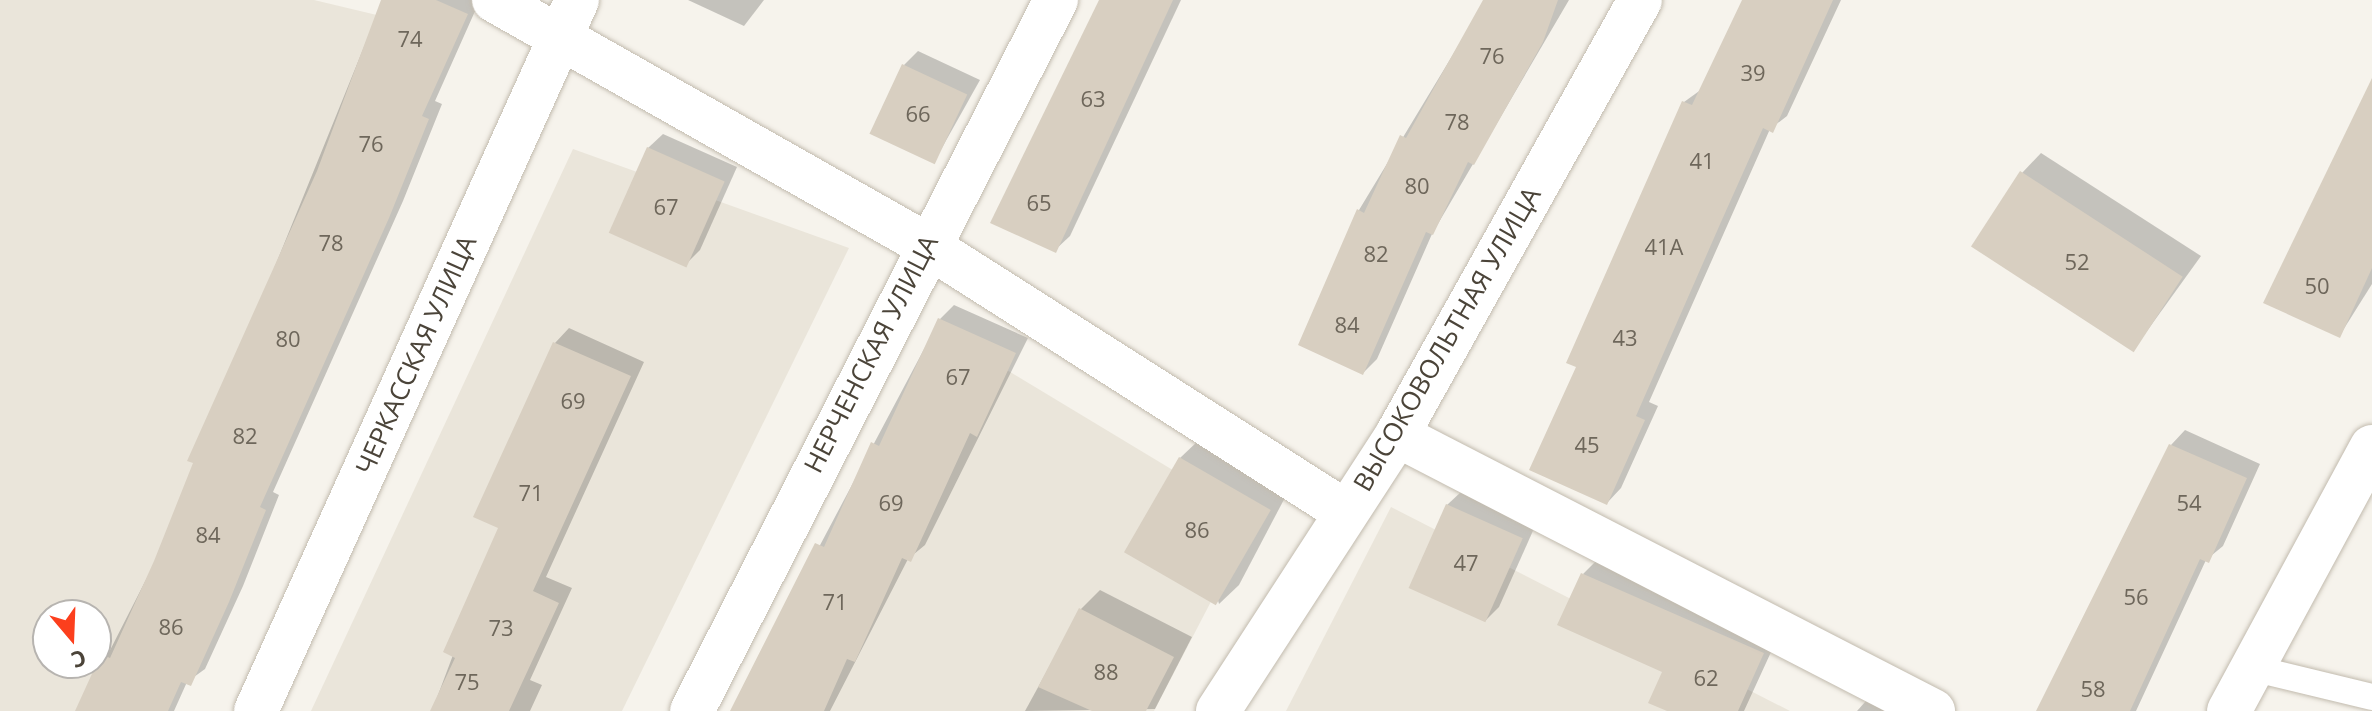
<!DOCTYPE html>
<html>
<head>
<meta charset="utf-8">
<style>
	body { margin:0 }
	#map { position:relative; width:2372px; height:711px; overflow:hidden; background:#f6f3ec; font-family:"Open Sans",sans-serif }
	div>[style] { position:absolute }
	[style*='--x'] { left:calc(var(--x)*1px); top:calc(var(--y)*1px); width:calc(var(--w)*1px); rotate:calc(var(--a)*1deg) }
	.residential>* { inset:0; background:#eae5da }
	.shadow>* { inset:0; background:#0003 }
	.building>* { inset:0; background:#d8cfc1; transform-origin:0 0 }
	.roads { filter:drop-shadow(0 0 2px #c2bbae) drop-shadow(0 0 2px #c2bbae) }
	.service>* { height:26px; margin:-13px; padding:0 13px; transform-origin:13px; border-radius:13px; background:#fff }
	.minor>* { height:44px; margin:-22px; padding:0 22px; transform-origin:22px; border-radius:22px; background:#fff }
	.tertiary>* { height:44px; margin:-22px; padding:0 22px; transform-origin:22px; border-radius:22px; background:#fff }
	span { translate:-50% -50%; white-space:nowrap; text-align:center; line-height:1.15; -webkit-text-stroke:6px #fff; paint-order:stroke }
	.number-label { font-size:22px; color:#6e675b }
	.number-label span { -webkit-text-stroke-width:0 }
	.street-label { font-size:26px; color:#4b4439 }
	.north { position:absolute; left:32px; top:599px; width:80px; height:80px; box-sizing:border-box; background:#fff; border:2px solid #b7b4b0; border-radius:50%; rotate:161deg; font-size:22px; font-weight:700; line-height:32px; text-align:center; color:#4b4439 }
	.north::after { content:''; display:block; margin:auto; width:28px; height:36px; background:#fc3f1d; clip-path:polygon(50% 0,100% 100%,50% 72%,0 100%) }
</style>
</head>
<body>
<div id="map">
	<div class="residential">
		<i style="clip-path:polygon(evenodd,0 0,314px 0,427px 27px,150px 711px,0 711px,0 0,48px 615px,96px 615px,96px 663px,48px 663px,48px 615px)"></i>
		<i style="clip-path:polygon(573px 149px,849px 248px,622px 711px,311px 711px)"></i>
		<i style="clip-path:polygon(944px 332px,1254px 519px,1154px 711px,747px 711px)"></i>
		<i style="clip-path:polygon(1391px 507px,1790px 711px,1286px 711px)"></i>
	</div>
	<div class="shadow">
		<i style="clip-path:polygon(383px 0,480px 0,435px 101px,442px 104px,403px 201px,273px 492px,279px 495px,243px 586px,205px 669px,187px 682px,174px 711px,79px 711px,155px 562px)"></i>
		<i style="clip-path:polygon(688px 0,764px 0,744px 26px)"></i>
		<i style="clip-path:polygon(1100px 0,1181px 0,1070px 236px,1055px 250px)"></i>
		<i style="clip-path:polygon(1486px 0,1569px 0,1432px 234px,1377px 359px,1363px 373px,1359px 210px)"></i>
		<i style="clip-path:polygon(1743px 0,1841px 0,1787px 116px,1770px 129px,1649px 402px,1658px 406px,1621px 488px,1607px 503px,1578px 366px,1684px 102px,1702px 89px)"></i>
		<i style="clip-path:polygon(918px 51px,980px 80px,934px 162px,904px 65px)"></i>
		<i style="clip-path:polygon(2372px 82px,2372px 284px,2340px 335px)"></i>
		<i style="clip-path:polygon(663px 134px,737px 167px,700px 250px,686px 264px,648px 148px)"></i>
		<i style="clip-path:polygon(2041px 153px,2201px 256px,2134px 349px,2022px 173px)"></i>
		<i style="clip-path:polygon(954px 305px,1028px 338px,925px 545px,908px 559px,830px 711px,732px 711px,940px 319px)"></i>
		<i style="clip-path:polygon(569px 328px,644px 362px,546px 577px,572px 588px,530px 680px,542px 685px,530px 711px,432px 711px,501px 527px,476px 516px,555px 343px)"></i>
		<i style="clip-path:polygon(2185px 430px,2260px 464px,2223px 546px,2206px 560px,2136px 711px,2038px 711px,2171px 445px)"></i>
		<i style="clip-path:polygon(1200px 439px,1289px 490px,1239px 585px,1219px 604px,1180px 458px)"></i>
		<i style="clip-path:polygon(1462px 491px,1536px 524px,1499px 607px,1485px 621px,1447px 505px)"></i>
		<i style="clip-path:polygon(1597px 560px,1777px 639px,1744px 711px,1672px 711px,1665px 671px,1583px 574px)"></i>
		<i style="clip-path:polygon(1100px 590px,1192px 637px,1155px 709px,1025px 711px,1081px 609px)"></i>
		<i style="clip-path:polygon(1873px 693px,1912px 711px,1857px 711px)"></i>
	</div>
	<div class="building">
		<i style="clip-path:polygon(381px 0,436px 0,468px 14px,422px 116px,429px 119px,389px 218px,260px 507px,266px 510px,229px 602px,191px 686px,181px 682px,168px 711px,75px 711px,101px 654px,110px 658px,154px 561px,193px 463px,187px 461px,317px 171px)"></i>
		<i style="clip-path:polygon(1099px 0,1173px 0,1056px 253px,990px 223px)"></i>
		<i style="clip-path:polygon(1483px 0,1558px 0,1543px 42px,1474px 165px,1468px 162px,1433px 235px,1426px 232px,1363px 375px,1298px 345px,1357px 209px,1364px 213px,1400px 135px,1406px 138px)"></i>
		<i style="clip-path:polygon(1742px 0,1833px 0,1773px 133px,1763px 128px,1721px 222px,1636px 416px,1645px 420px,1607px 505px,1529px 470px,1576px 367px,1566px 363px,1682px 101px,1692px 105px)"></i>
		<i style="left:902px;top:64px;width:72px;height:77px;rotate:25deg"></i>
		<i style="clip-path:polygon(2372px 78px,2372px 268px,2340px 338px,2263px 303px)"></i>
		<i style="left:647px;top:147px;width:85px;height:94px;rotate:24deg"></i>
		<i style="left:2020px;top:171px;width:194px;height:90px;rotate:33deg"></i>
		<i style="clip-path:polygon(938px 318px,1016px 353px,977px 437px,970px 433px,911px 562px,902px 558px,855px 662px,847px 659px,824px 711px,730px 711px,815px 543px,824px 547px,871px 442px,879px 446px)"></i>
		<i style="clip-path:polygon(553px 342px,631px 376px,533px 591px,559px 603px,509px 711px,430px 711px,455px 658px,443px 652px,498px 528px,473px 517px)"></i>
		<i style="clip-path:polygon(2169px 444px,2247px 478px,2209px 563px,2200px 559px,2130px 711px,2036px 711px)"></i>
		<i style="left:1179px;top:457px;width:106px;height:110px;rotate:30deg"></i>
		<i style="left:1446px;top:504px;width:84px;height:92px;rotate:24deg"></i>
		<i style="clip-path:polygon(1581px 573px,1764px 653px,1738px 711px,1667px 711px,1648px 703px,1662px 672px,1557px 625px)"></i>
		<i style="clip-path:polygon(1079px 608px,1174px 657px,1146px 711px,1092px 711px,1038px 687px)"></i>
	</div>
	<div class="roads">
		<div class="service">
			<i style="--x:2252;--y:668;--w:123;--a:13.6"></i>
		</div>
		<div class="minor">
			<i style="--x:494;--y:0;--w:495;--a:29.5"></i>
			<i style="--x:925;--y:244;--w:498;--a:32.5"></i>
			<i style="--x:1397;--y:435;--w:603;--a:27.25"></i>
			<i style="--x:256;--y:711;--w:780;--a:-65.7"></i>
			<i style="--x:692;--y:711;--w:799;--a:-62.89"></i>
			<i style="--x:1218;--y:711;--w:329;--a:-57"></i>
			<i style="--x:1397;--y:435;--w:498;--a:-60.8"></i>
		</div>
		<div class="tertiary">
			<i style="--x:2229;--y:711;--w:300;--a:-61.6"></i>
		</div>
	</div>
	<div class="number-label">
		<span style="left:410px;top:39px">74</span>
		<span style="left:1492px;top:56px">76</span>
		<span style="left:1753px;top:73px">39</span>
		<span style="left:1093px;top:99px">63</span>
		<span style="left:918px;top:114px">66</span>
		<span style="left:1457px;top:122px">78</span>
		<span style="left:371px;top:144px">76</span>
		<span style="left:1702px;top:161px">41</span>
		<span style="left:1417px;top:186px">80</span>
		<span style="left:1039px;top:203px">65</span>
		<span style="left:666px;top:207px">67</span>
		<span style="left:331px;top:243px">78</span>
		<span style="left:1664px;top:247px">41А</span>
		<span style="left:1376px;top:254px">82</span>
		<span style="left:2077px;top:262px">52</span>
		<span style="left:2317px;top:286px">50</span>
		<span style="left:1347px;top:325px">84</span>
		<span style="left:1625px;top:338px">43</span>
		<span style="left:288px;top:339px">80</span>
		<span style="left:958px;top:377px">67</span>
		<span style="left:573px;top:401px">69</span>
		<span style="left:245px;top:436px">82</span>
		<span style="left:1587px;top:445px">45</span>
		<span style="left:531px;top:493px">71</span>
		<span style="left:891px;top:503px">69</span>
		<span style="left:2189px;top:503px">54</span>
		<span style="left:1197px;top:530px">86</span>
		<span style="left:208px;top:535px">84</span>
		<span style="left:1466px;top:563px">47</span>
		<span style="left:2136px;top:597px">56</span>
		<span style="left:835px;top:602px">71</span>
		<span style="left:171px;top:627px">86</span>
		<span style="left:501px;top:628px">73</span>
		<span style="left:1106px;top:672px">88</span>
		<span style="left:1706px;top:678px">62</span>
		<span style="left:467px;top:682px">75</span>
		<span style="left:2093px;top:689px">58</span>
	</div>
	<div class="street-label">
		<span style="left:1447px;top:339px;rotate:-60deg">ВЫСОКОВОЛЬТНАЯ УЛИЦА</span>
		<span style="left:871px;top:354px;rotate:-63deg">НЕРЧЕНСКАЯ УЛИЦА</span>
		<span style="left:416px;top:355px;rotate:-66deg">ЧЕРКАССКАЯ УЛИЦА</span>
	</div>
	<div class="north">С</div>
</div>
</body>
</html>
